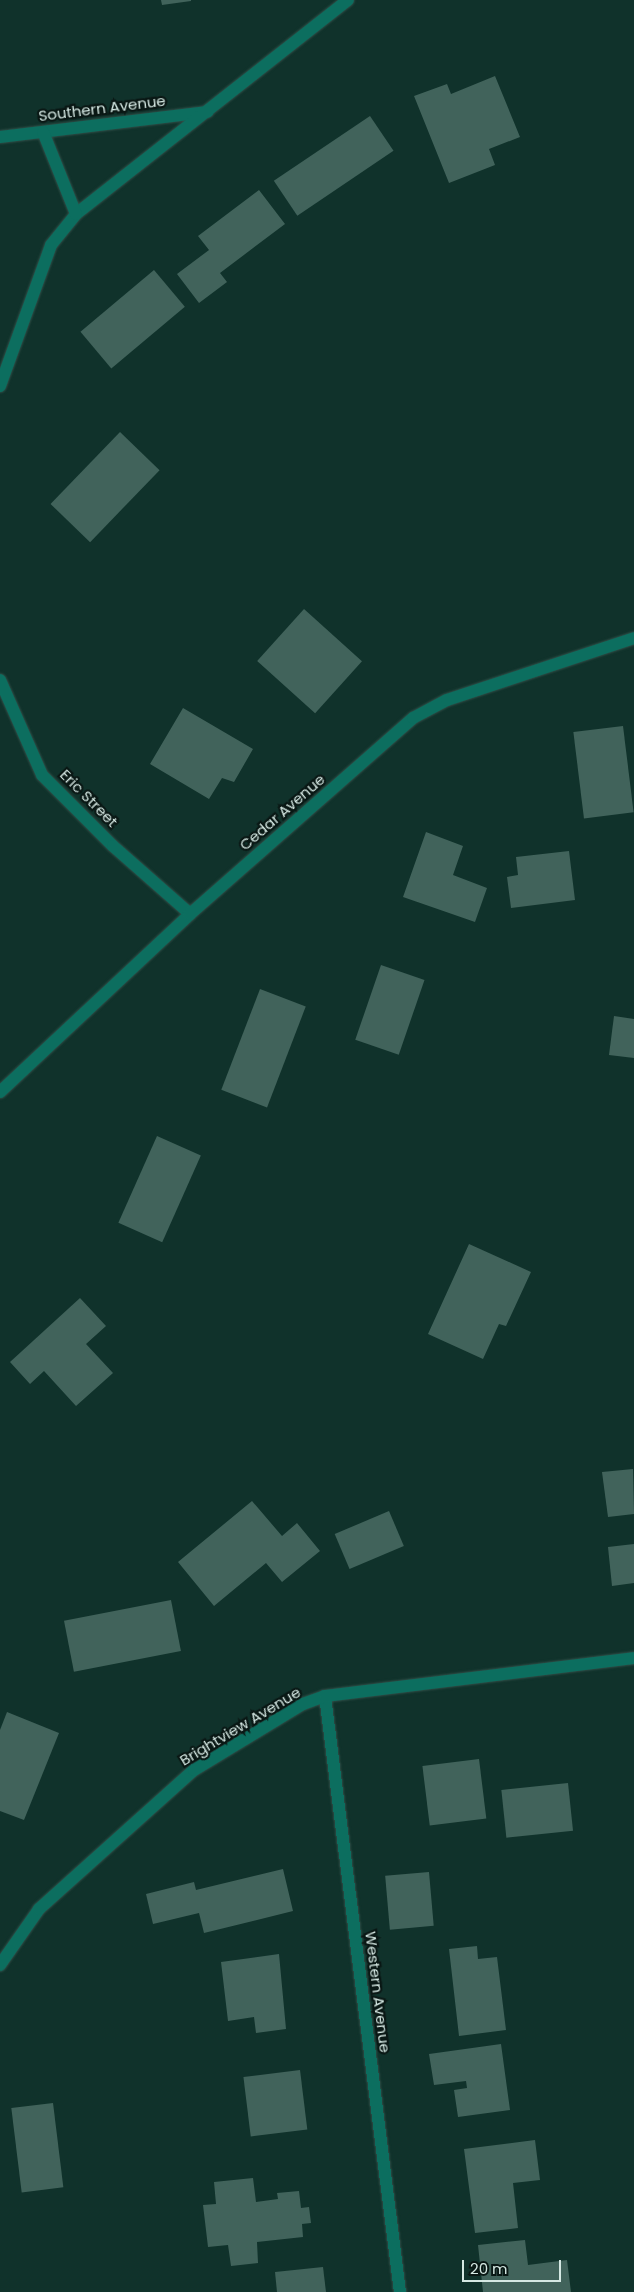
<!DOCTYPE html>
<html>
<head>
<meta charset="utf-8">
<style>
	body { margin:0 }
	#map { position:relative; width:634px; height:2292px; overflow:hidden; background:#10322b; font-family:Poppins,sans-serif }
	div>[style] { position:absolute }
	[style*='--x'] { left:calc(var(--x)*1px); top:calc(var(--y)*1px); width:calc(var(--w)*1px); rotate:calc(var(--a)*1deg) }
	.building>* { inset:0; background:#41635b; transform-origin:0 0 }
	.roads { filter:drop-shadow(0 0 1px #304f48) drop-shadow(0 0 1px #304f48) }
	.minor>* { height:12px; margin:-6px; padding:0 6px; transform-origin:6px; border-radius:6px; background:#0c6e5f }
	span { translate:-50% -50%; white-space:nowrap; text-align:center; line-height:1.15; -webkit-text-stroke:4.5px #091714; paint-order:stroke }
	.street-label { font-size:15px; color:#d5e8e3 }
	.scale { position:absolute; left:462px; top:2260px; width:99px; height:22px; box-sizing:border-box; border:2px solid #d5e8e3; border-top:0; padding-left:6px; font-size:15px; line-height:18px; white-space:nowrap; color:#d5e8e3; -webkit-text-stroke:4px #091714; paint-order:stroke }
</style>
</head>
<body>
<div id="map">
	<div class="building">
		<i style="clip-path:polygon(161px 0,191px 0,191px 1px,162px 5px)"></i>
		<i style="clip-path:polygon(495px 76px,520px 137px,489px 149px,495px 165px,449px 183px,414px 96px,447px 84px,451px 94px)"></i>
		<i style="left:370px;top:116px;width:42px;height:116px;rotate:56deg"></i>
		<i style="clip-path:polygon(259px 190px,285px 224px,220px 273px,227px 282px,199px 303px,177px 274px,209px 250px,198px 236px)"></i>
		<i style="left:154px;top:270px;width:48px;height:96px;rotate:50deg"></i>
		<i style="left:120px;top:432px;width:55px;height:100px;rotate:44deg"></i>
		<i style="left:304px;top:609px;width:78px;height:70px;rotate:42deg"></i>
		<i style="clip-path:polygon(183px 708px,253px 749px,234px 782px,222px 778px,209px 799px,150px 764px)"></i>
		<i style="left:623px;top:726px;width:87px;height:50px;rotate:83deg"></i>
		<i style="clip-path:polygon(426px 832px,463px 846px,453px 875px,487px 888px,475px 922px,403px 897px)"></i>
		<i style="clip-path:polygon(569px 851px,575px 900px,511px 908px,507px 877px,518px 875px,516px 857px)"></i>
		<i style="left:381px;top:965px;width:46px;height:79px;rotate:19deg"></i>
		<i style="left:260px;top:989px;width:49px;height:108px;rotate:21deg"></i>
		<i style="clip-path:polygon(614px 1016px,634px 1019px,634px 1058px,609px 1055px)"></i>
		<i style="left:157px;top:1136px;width:48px;height:95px;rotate:24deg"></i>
		<i style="clip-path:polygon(469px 1244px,531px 1272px,506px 1326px,499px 1324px,483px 1359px,428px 1334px)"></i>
		<i style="clip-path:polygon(80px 1298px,106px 1326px,86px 1344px,113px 1373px,76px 1406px,44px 1371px,30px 1384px,10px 1362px)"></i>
		<i style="clip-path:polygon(633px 1469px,634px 1514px,608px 1517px,602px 1472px)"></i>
		<i style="clip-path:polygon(252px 1501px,282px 1536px,297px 1523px,320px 1551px,282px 1582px,266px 1563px,214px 1606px,178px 1562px)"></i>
		<i style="left:389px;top:1511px;width:38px;height:59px;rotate:67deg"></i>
		<i style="clip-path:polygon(634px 1544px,634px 1583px,612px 1586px,608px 1547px)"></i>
		<i style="left:171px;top:1600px;width:52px;height:109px;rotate:79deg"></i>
		<i style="clip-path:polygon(7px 1712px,59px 1733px,24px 1820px,0 1811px,0 1730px)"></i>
		<i style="left:479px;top:1759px;width:60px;height:57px;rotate:83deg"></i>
		<i style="left:568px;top:1783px;width:48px;height:67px;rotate:84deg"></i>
		<i style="clip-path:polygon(283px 1869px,293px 1911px,204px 1933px,199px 1913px,153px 1924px,146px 1894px,194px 1882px,196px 1890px)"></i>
		<i style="left:429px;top:1872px;width:54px;height:44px;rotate:85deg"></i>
		<i style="clip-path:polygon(477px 1946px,478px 1959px,497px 1957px,506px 2030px,459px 2036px,449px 1949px)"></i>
		<i style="clip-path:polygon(279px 1954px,286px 2029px,256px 2033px,254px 2017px,228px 2021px,221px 1962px)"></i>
		<i style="clip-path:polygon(501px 2044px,510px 2110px,458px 2117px,454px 2090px,467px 2088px,466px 2081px,434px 2085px,429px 2054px)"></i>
		<i style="left:300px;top:2070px;width:60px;height:57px;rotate:83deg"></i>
		<i style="left:53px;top:2103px;width:85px;height:42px;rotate:83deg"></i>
		<i style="clip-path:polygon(535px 2140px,540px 2180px,513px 2183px,518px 2228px,475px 2233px,464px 2149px)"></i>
		<i style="clip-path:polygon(253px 2178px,256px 2202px,278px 2199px,277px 2193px,299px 2191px,301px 2208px,309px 2207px,311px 2223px,302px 2224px,303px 2237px,257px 2242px,258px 2263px,231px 2266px,228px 2245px,208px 2247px,203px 2205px,216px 2204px,214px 2182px)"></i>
		<i style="clip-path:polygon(525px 2240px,528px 2265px,567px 2260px,571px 2292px,483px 2292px,478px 2245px)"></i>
		<i style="clip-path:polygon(323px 2267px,326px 2292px,277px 2292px,275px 2272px)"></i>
	</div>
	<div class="roads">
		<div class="minor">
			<i style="--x:0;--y:137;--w:209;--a:-6.9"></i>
			<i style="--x:76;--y:214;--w:346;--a:-38.2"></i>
			<i style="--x:0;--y:386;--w:150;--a:-70.1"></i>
			<i style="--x:51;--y:245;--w:40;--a:-51"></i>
			<i style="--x:76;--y:214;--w:88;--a:-111.9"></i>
			<i style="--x:0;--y:680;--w:104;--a:66.1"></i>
			<i style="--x:42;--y:775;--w:100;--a:45"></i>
			<i style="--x:113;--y:846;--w:103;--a:41.4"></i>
			<i style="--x:0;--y:1092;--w:260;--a:-43.1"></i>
			<i style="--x:190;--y:914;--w:297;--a:-41.3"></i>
			<i style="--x:413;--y:718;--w:38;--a:-28"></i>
			<i style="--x:447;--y:700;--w:197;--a:-18.3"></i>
			<i style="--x:325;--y:1696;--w:601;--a:82.83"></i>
			<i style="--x:0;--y:1965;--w:68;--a:-55.1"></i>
			<i style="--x:39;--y:1909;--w:208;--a:-41.9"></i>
			<i style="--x:194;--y:1770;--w:127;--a:-31.2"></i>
			<i style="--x:303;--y:1704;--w:23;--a:-20"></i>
			<i style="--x:325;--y:1696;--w:311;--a:-7"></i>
		</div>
	</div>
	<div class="street-label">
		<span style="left:102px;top:108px;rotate:-7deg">Southern Avenue</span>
		<span style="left:89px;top:798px;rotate:45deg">Eric Street</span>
		<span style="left:282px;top:812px;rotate:-41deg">Cedar Avenue</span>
		<span style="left:240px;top:1726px;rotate:-31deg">Brightview Avenue</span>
		<span style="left:378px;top:1992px;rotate:83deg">Western Avenue</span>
	</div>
	<div class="scale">20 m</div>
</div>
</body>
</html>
